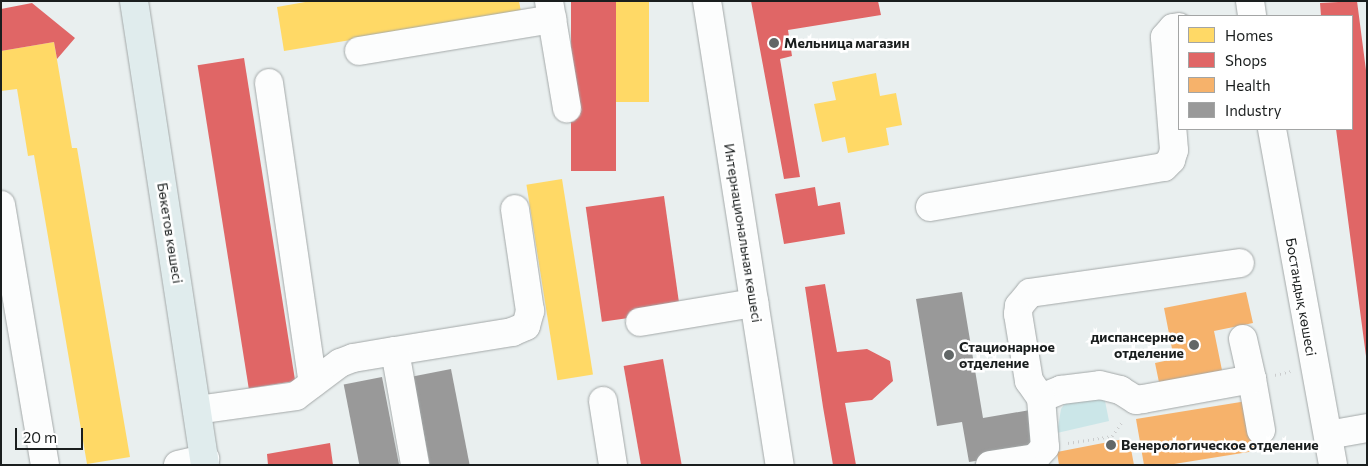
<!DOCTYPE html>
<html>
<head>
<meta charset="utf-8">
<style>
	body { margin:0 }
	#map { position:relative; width:1368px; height:466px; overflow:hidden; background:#e9efef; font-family:Commissioner,sans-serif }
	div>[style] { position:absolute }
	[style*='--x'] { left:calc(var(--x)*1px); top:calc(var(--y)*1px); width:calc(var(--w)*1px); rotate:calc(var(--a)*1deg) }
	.green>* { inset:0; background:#cbe6e8 }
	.homes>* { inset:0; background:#ffd966; transform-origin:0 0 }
	.shops>* { inset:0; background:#e06666; transform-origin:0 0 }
	.health>* { inset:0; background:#f6b26b }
	.industry>* { inset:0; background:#999; transform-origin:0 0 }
	.path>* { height:3px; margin-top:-1.5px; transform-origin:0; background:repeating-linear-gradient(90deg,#cacccd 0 1px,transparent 0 5px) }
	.roads { filter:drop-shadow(0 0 1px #a3a8a8) drop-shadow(0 0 1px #a3a8a8) }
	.minor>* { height:28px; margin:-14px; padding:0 14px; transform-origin:14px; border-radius:14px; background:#fcfdfd }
	.major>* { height:28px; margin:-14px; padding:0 14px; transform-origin:14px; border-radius:14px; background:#e0eced }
	.dots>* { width:14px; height:14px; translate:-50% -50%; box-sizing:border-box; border:2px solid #fff; border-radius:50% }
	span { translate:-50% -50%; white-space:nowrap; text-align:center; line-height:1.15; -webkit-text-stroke:5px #fff; paint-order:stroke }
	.poi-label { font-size:14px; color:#1a1e1e; font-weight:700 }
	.left { translate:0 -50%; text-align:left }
	.right { translate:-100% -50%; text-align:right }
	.street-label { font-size:14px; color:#1a1e1e }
	.frame { position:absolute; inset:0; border:2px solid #1a1e1e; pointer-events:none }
	.legend { position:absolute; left:1178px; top:15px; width:175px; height:115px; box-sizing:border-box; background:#fff; border:1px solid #a3a5a5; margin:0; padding:6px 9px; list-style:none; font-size:15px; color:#1a1e1e }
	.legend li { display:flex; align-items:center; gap:10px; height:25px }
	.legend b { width:25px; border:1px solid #a3a5a5 }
	.scale { position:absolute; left:15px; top:428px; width:68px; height:22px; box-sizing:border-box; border:2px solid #1a1e1e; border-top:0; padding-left:6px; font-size:15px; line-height:18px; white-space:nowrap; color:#1a1e1e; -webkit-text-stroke:4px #fff; paint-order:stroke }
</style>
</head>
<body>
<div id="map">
	<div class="green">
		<i style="clip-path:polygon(1103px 391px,1109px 421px,1057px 433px,1061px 409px,1071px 395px)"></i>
	</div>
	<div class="homes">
		<i style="clip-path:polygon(311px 1px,519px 1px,521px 12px,284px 51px,277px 7px)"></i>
		<i style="left:616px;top:1px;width:33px;height:101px"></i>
		<i style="clip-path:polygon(54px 42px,72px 148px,77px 148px,130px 457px,87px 464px,34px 155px,28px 156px,17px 89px,1px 91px,1px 51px)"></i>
		<i style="clip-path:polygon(876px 73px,880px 96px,896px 93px,902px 125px,886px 128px,889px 145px,848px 153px,845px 137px,822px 142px,814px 104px,836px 100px,832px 82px)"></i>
		<i style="left:562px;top:179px;width:198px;height:36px;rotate:81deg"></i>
	</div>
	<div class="shops">
		<i style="left:571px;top:1px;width:45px;height:170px"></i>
		<i style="clip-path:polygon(751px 1px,878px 1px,881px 15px,788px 30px,792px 56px,780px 59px,800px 177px,784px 179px)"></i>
		<i style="clip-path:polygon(1357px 1px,1367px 78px,1366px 356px,1336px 129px,1352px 129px,1352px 16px,1321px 16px,1320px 3px)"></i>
		<i style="clip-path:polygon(32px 3px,75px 38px,57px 59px,54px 42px,1px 51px,1px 9px)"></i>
		<i style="left:244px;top:58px;width:327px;height:47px;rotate:81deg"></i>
		<i style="clip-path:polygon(815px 187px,818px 206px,840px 202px,845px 234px,784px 244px,775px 194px)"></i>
		<i style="left:664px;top:196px;width:116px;height:79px;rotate:82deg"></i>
		<i style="clip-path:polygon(825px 284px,837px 352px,867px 349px,890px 361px,893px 381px,872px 400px,845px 403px,856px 465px,833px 465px,823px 407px,805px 287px)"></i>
		<i style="left:663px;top:359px;width:108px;height:40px;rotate:80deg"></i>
		<i style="clip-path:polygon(330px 443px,333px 465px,268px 465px,267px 454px)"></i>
	</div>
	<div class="health">
		<i style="clip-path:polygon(1246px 292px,1253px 323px,1214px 331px,1224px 380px,1161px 392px,1155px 363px,1174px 359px,1164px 308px)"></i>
		<i style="clip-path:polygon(1253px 400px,1261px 450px,1168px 465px,1144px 465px,1136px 419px)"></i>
		<i style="clip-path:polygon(1129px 438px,1134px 465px,1059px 465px,1057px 452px)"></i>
	</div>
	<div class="industry">
		<i style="clip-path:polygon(962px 292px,983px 418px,1030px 410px,1037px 451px,969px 462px,962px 422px,937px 426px,916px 299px)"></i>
		<i style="left:451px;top:369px;width:98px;height:39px;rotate:79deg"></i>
		<i style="left:382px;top:377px;width:90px;height:39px;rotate:79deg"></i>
	</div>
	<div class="path">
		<i style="--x:1275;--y:375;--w:16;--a:-14"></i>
		<i style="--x:1068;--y:443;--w:45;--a:-9"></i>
		<i style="--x:1112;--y:436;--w:19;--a:-55"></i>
	</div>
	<div class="roads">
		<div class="minor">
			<i style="--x:549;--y:1;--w:109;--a:80.5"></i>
			<i style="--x:707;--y:1;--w:470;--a:81.1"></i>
			<i style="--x:1250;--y:1;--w:15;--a:82"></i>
			<i style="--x:359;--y:51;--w:196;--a:-9.4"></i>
			<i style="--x:269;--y:83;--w:303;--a:81.7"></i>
			<i style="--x:1272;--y:129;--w:341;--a:79.7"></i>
			<i style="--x:1;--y:205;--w:264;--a:80.4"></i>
			<i style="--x:930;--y:207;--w:237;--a:-9.7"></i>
			<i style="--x:1164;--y:167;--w:10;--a:-45"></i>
			<i style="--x:1171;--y:160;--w:10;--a:-73"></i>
			<i style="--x:1174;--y:150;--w:113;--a:-94.6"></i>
			<i style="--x:1165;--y:37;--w:12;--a:-48"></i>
			<i style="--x:1173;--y:28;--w:6;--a:-9"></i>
			<i style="--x:640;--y:322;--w:116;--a:-9.5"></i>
			<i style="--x:395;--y:351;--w:119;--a:-9.2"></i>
			<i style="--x:512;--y:332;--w:15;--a:-23"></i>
			<i style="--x:526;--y:326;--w:16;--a:-75"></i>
			<i style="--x:530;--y:311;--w:103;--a:-98.4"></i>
			<i style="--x:1252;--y:379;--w:52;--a:80"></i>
			<i style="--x:1041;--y:398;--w:22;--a:-22"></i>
			<i style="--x:1061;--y:390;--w:39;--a:-7"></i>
			<i style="--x:1100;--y:385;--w:21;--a:14"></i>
			<i style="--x:1120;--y:390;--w:19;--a:32"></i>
			<i style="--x:1136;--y:400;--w:7;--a:-8"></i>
			<i style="--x:1143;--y:399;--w:111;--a:-10.4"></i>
			<i style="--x:1252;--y:379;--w:41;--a:-102.7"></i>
			<i style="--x:603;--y:401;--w:65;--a:81.1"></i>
			<i style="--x:197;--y:410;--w:100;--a:-8"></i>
			<i style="--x:296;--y:396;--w:55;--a:-36.9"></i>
			<i style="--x:340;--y:363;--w:14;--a:-21"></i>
			<i style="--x:353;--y:358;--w:43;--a:-9.5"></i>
			<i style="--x:395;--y:351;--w:116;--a:80"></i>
			<i style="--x:1328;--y:435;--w:40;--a:-10"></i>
			<i style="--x:178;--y:465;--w:28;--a:-13"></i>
			<i style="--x:990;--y:465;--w:46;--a:-8.8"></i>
			<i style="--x:1035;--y:458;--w:15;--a:-48"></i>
			<i style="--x:1045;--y:447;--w:49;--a:-94.7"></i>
			<i style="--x:1041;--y:398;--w:21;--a:-125"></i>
			<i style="--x:1029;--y:381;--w:68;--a:-99.3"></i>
			<i style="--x:1018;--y:314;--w:8;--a:-83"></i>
			<i style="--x:1019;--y:306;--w:17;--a:-50"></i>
			<i style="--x:1030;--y:293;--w:212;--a:-8.1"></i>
		</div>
		<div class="major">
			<i style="--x:134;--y:1;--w:469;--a:81.3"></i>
		</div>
	</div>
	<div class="dots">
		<i style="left:774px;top:43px;background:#626767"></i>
		<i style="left:1194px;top:345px;background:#626767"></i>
		<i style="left:949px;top:355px;background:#626767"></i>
		<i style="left:1111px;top:445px;background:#626767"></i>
	</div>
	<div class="poi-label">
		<span class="left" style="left:784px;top:43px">Мельница магазин</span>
		<span class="right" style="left:1184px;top:345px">диспансерное<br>отделение</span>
		<span class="left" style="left:959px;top:355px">Стационарное<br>отделение</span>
		<span class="left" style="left:1121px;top:445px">Венерологическое отделение</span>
	</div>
	<div class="street-label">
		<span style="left:170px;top:233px;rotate:81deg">Бөкетов көшесі</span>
		<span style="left:743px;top:233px;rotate:81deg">Интернациональная көшесі</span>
		<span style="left:1301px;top:297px;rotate:80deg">Бостандық көшесі</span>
	</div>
	<div class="frame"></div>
	<ul class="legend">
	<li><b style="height:14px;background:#ffd966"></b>Homes</li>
	<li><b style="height:14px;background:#e06666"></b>Shops</li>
	<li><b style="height:14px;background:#f6b26b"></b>Health</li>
	<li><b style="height:14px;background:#999"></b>Industry</li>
	</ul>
	<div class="scale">20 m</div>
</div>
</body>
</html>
